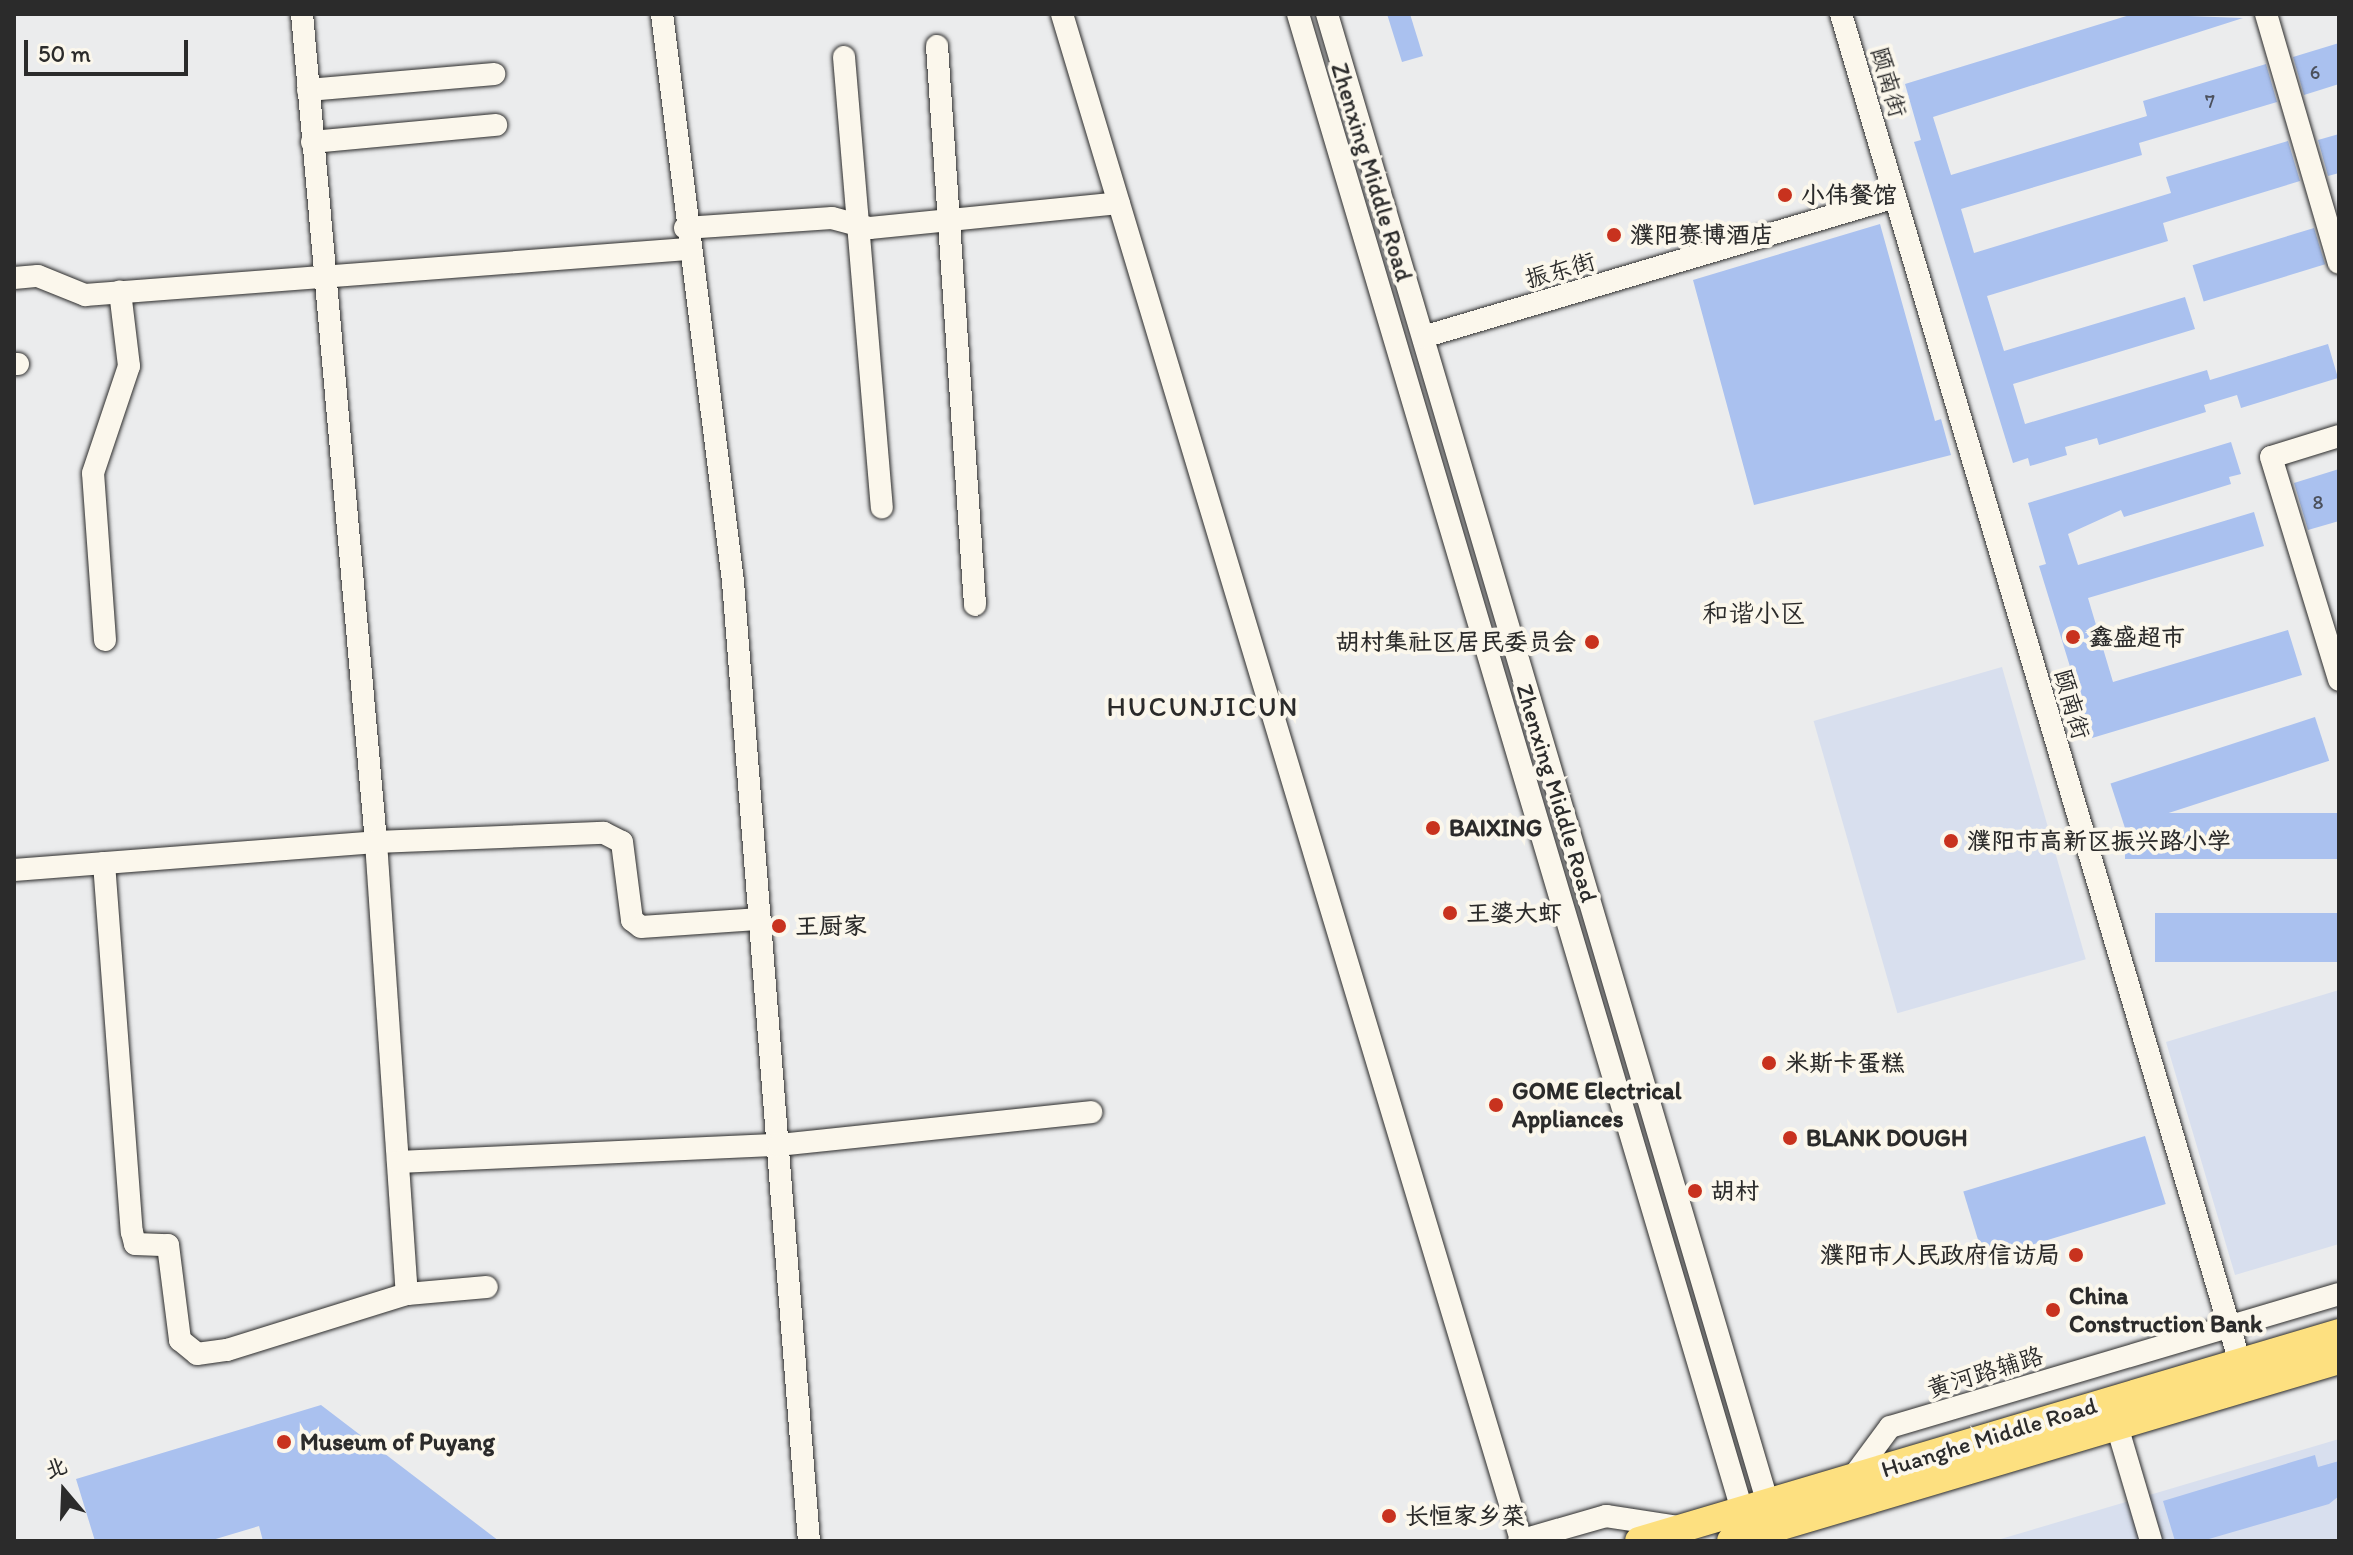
<!DOCTYPE html>
<html>
<head>
<meta charset="utf-8">
<style>
	body { margin:0 }
	#map { position:relative; width:2353px; height:1555px; overflow:hidden; background:#ebeced; font-family:Itim,"LXGW WenKai TC",sans-serif }
	div>[style] { position:absolute }
	[style*='--x'] { left:calc(var(--x)*1px); top:calc(var(--y)*1px); width:calc(var(--w)*1px); rotate:calc(var(--a)*1deg) }
	.built>* { inset:0; background:#d8dfee; transform-origin:0 0 }
	.building>* { inset:0; background:#aac1ef; transform-origin:0 0 }
	.roads { filter:drop-shadow(0 0 2px #2b2b2b) drop-shadow(0 0 2px #2b2b2b) }
	.minor>* { height:22px; margin:-11px; padding:0 11px; transform-origin:11px; border-radius:11px; background:#fbf7ec }
	.major>* { height:28px; margin:-14px; padding:0 14px; transform-origin:14px; border-radius:14px; background:#fde080 }
	.dots>* { width:22px; height:22px; translate:-50% -50%; box-sizing:border-box; border:4px solid #fbf7ec; border-radius:50% }
	span { translate:-50% -50%; white-space:nowrap; text-align:center; line-height:1.15; -webkit-text-stroke:8px #fbf7ec; paint-order:stroke }
	.number-label { font-size:20px; color:#4b505c }
	.number-label span { -webkit-text-stroke-width:0 }
	.street-label { font-size:24px; color:#2b2b2b }
	.poi-label { font-size:24px; color:#2b2b2b; font-weight:700 }
	.left { translate:0 -50%; text-align:left }
	.right { translate:-100% -50%; text-align:right }
	.neighbourhood-label { font-size:26px; color:#2b2b2b }
	.quarter-label { font-size:28px; color:#2b2b2b; letter-spacing:2px }
	.frame { position:absolute; inset:0; border:16px solid #2b2b2b; pointer-events:none }
	.north { position:absolute; left:24px; top:1451px; width:80px; height:80px; -webkit-text-stroke:6px #fbf7ec; paint-order:stroke; rotate:341deg; font-size:22px; font-weight:700; line-height:32px; text-align:center; color:#2b2b2b }
	.north::after { content:''; display:block; margin:auto; width:28px; height:36px; background:#2b2b2b; clip-path:polygon(50% 0,100% 100%,50% 72%,0 100%) }
	.scale { position:absolute; left:24px; top:40px; width:164px; height:36px; box-sizing:border-box; border:4px solid #2b2b2b; border-top:0; padding-left:10px; font-size:24px; line-height:28px; white-space:nowrap; color:#2b2b2b; -webkit-text-stroke:6px #fbf7ec; paint-order:stroke }
</style>
</head>
<body>
<div id="map">
	<div class="built">
		<i style="left:2002px;top:667px;width:304px;height:196px;rotate:74deg"></i>
		<i style="clip-path:polygon(2339px 990px,2339px 1244px,2235px 1275px,2166px 1042px)"></i>
		<i style="clip-path:polygon(2339px 1439px,2339px 1541px,1994px 1541px)"></i>
	</div>
	<div class="building">
		<i style="clip-path:polygon(1387px 14px,1410px 14px,1423px 56px,1402px 62px)"></i>
		<i style="clip-path:polygon(2133px 14px,2243px 18px,1933px 117px,1951px 175px,2147px 116px,2143px 101px,2266px 64px,2277px 102px,2139px 143px,2142px 155px,1961px 209px,1974px 253px,2171px 193px,2166px 177px,2288px 141px,2300px 181px,2163px 223px,2168px 241px,1987px 296px,2004px 351px,2185px 297px,2195px 329px,2013px 384px,2025px 424px,2207px 370px,2210px 380px,2328px 344px,2338px 378px,2241px 408px,2237px 395px,2204px 405px,2206px 412px,2099px 445px,2097px 438px,2065px 447px,2067px 455px,2030px 466px,2028px 458px,2013px 463px,1914px 142px,1921px 140px,1905px 84px)"></i>
		<i style="clip-path:polygon(2339px 43px,2339px 84px,2304px 95px,2293px 57px)"></i>
		<i style="clip-path:polygon(2339px 134px,2339px 173px,2328px 176px,2318px 140px)"></i>
		<i style="clip-path:polygon(1880px 224px,1935px 421px,1941px 419px,1951px 455px,1754px 505px,1693px 280px)"></i>
		<i style="left:2314px;top:228px;width:38px;height:127px;rotate:73deg"></i>
		<i style="clip-path:polygon(2231px 442px,2241px 474px,2229px 477px,2231px 484px,2124px 517px,2121px 510px,2068px 534px,2078px 565px,2254px 512px,2264px 546px,2088px 598px,2113px 682px,2288px 630px,2302px 675px,2092px 738px,2039px 566px,2046px 564px,2028px 503px)"></i>
		<i style="clip-path:polygon(2339px 469px,2339px 521px,2308px 530px,2294px 483px)"></i>
		<i style="left:2315px;top:717px;width:46px;height:215px;rotate:72deg"></i>
		<i style="left:2339px;top:813px;width:46px;height:214px;rotate:90deg"></i>
		<i style="left:2339px;top:913px;width:49px;height:184px;rotate:90deg"></i>
		<i style="left:2145px;top:1136px;width:71px;height:190px;rotate:73deg"></i>
		<i style="clip-path:polygon(321px 1405px,499px 1541px,263px 1541px,259px 1526px,209px 1541px,95px 1541px,76px 1479px)"></i>
		<i style="clip-path:polygon(2315px 1455px,2318px 1467px,2339px 1461px,2339px 1496px,2329px 1504px,2202px 1541px,2175px 1541px,2163px 1501px)"></i>
	</div>
	<div class="roads">
		<div class="minor">
			<i style="--x:302;--y:14;--w:831;--a:84.89"></i>
			<i style="--x:376;--y:842;--w:453;--a:86.1"></i>
			<i style="--x:407;--y:1294;--w:80;--a:-5"></i>
			<i style="--x:662;--y:14;--w:572;--a:82.87"></i>
			<i style="--x:733;--y:582;--w:962;--a:85.47"></i>
			<i style="--x:1062;--y:14;--w:1594;--a:73.26"></i>
			<i style="--x:1298;--y:14;--w:1575;--a:73.47"></i>
			<i style="--x:1327;--y:14;--w:1567;--a:73.51"></i>
			<i style="--x:1841;--y:14;--w:1407;--a:73.52"></i>
			<i style="--x:2266;--y:14;--w:259;--a:73.7"></i>
			<i style="--x:937;--y:46;--w:560;--a:86.11"></i>
			<i style="--x:844;--y:57;--w:452;--a:85.2"></i>
			<i style="--x:308;--y:90;--w:187;--a:-4.9"></i>
			<i style="--x:312;--y:142;--w:185;--a:-5.3"></i>
			<i style="--x:685;--y:228;--w:147;--a:-3.9"></i>
			<i style="--x:832;--y:218;--w:39;--a:15"></i>
			<i style="--x:870;--y:228;--w:250;--a:-5.7"></i>
			<i style="--x:14;--y:278;--w:24;--a:-5"></i>
			<i style="--x:38;--y:276;--w:51;--a:22"></i>
			<i style="--x:85;--y:295;--w:604;--a:-4.37"></i>
			<i style="--x:1423;--y:337;--w:492;--a:-16.5"></i>
			<i style="--x:14;--y:364;--w:4;--a:0"></i>
			<i style="--x:2339;--y:436;--w:71;--a:162.8"></i>
			<i style="--x:2271;--y:457;--w:233;--a:73"></i>
			<i style="--x:105;--y:640;--w:167;--a:-94.1"></i>
			<i style="--x:93;--y:473;--w:113;--a:-71.4"></i>
			<i style="--x:129;--y:366;--w:75;--a:-96.9"></i>
			<i style="--x:104;--y:863;--w:370;--a:85.7"></i>
			<i style="--x:132;--y:1232;--w:12;--a:76"></i>
			<i style="--x:135;--y:1244;--w:33;--a:2"></i>
			<i style="--x:168;--y:1245;--w:96;--a:82.8"></i>
			<i style="--x:180;--y:1340;--w:22;--a:39"></i>
			<i style="--x:197;--y:1354;--w:30;--a:-8"></i>
			<i style="--x:227;--y:1350;--w:189;--a:-17.3"></i>
			<i style="--x:14;--y:870;--w:363;--a:-4.4"></i>
			<i style="--x:376;--y:842;--w:228;--a:-2.3"></i>
			<i style="--x:604;--y:833;--w:20;--a:27"></i>
			<i style="--x:622;--y:842;--w:79;--a:82.7"></i>
			<i style="--x:632;--y:920;--w:11;--a:38"></i>
			<i style="--x:641;--y:927;--w:116;--a:-3.9"></i>
			<i style="--x:398;--y:1162;--w:381;--a:-2.6"></i>
			<i style="--x:779;--y:1145;--w:314;--a:-6"></i>
			<i style="--x:2117;--y:1426;--w:120;--a:73.5"></i>
			<i style="--x:1853;--y:1477;--w:62;--a:-53.5"></i>
			<i style="--x:1890;--y:1427;--w:468;--a:-16.5"></i>
			<i style="--x:1519;--y:1541;--w:91;--a:-16"></i>
			<i style="--x:1606;--y:1516;--w:74;--a:8.6"></i>
		</div>
		<div class="major">
			<i style="--x:1639;--y:1541;--w:730;--a:-16.55"></i>
			<i style="--x:1731;--y:1541;--w:634;--a:-16.58"></i>
		</div>
	</div>
	<div class="dots">
		<i style="left:1785px;top:195px;background:#c8321e"></i>
		<i style="left:1614px;top:235px;background:#c8321e"></i>
		<i style="left:2073px;top:637px;background:#c8321e"></i>
		<i style="left:1592px;top:642px;background:#c8321e"></i>
		<i style="left:1433px;top:828px;background:#c8321e"></i>
		<i style="left:1951px;top:841px;background:#c8321e"></i>
		<i style="left:1450px;top:913px;background:#c8321e"></i>
		<i style="left:779px;top:926px;background:#c8321e"></i>
		<i style="left:1769px;top:1063px;background:#c8321e"></i>
		<i style="left:1496px;top:1105px;background:#c8321e"></i>
		<i style="left:1790px;top:1138px;background:#c8321e"></i>
		<i style="left:1695px;top:1191px;background:#c8321e"></i>
		<i style="left:2076px;top:1255px;background:#c8321e"></i>
		<i style="left:2053px;top:1310px;background:#c8321e"></i>
		<i style="left:284px;top:1442px;background:#c8321e"></i>
		<i style="left:1389px;top:1516px;background:#c8321e"></i>
	</div>
	<div class="number-label">
		<span style="left:2315px;top:72px">6</span>
		<span style="left:2210px;top:101px">7</span>
		<span style="left:2318px;top:502px">8</span>
	</div>
	<div class="street-label">
		<span style="left:1889px;top:82px;rotate:74deg">颐南街</span>
		<span style="left:1372px;top:172px;rotate:73deg">Zhenxing Middle Road</span>
		<span style="left:1560px;top:270px;rotate:-16deg">振东街</span>
		<span style="left:2072px;top:704px;rotate:74deg">颐南街</span>
		<span style="left:1557px;top:793px;rotate:73deg">Zhenxing Middle Road</span>
		<span style="left:1985px;top:1372px;rotate:-17deg">黄河路辅路</span>
		<span style="left:1989px;top:1437px;rotate:-17deg">Huanghe Middle Road</span>
	</div>
	<div class="poi-label">
		<span class="left" style="left:1801px;top:195px">小伟餐馆</span>
		<span class="left" style="left:1630px;top:235px">濮阳赛博酒店</span>
		<span class="left" style="left:2089px;top:637px">鑫盛超市</span>
		<span class="right" style="left:1576px;top:642px">胡村集社区居民委员会</span>
		<span class="left" style="left:1449px;top:828px">BAIXING</span>
		<span class="left" style="left:1967px;top:841px">濮阳市高新区振兴路小学</span>
		<span class="left" style="left:1466px;top:913px">王婆大虾</span>
		<span class="left" style="left:795px;top:926px">王厨家</span>
		<span class="left" style="left:1785px;top:1063px">米斯卡蛋糕</span>
		<span class="left" style="left:1512px;top:1105px">GOME Electrical<br>Appliances</span>
		<span class="left" style="left:1806px;top:1138px">BLANK DOUGH</span>
		<span class="left" style="left:1711px;top:1191px">胡村</span>
		<span class="right" style="left:2060px;top:1255px">濮阳市人民政府信访局</span>
		<span class="left" style="left:2069px;top:1310px">China<br>Construction Bank</span>
		<span class="left" style="left:300px;top:1442px">Museum of Puyang</span>
		<span class="left" style="left:1405px;top:1516px">长恒家乡菜</span>
	</div>
	<div class="neighbourhood-label">
		<span style="left:1754px;top:614px">和谐小区</span>
	</div>
	<div class="quarter-label">
		<span style="left:1203px;top:706px">HUCUNJICUN</span>
	</div>
	<div class="frame"></div>
	<div class="north">北</div>
	<div class="scale">50 m</div>
</div>
</body>
</html>
